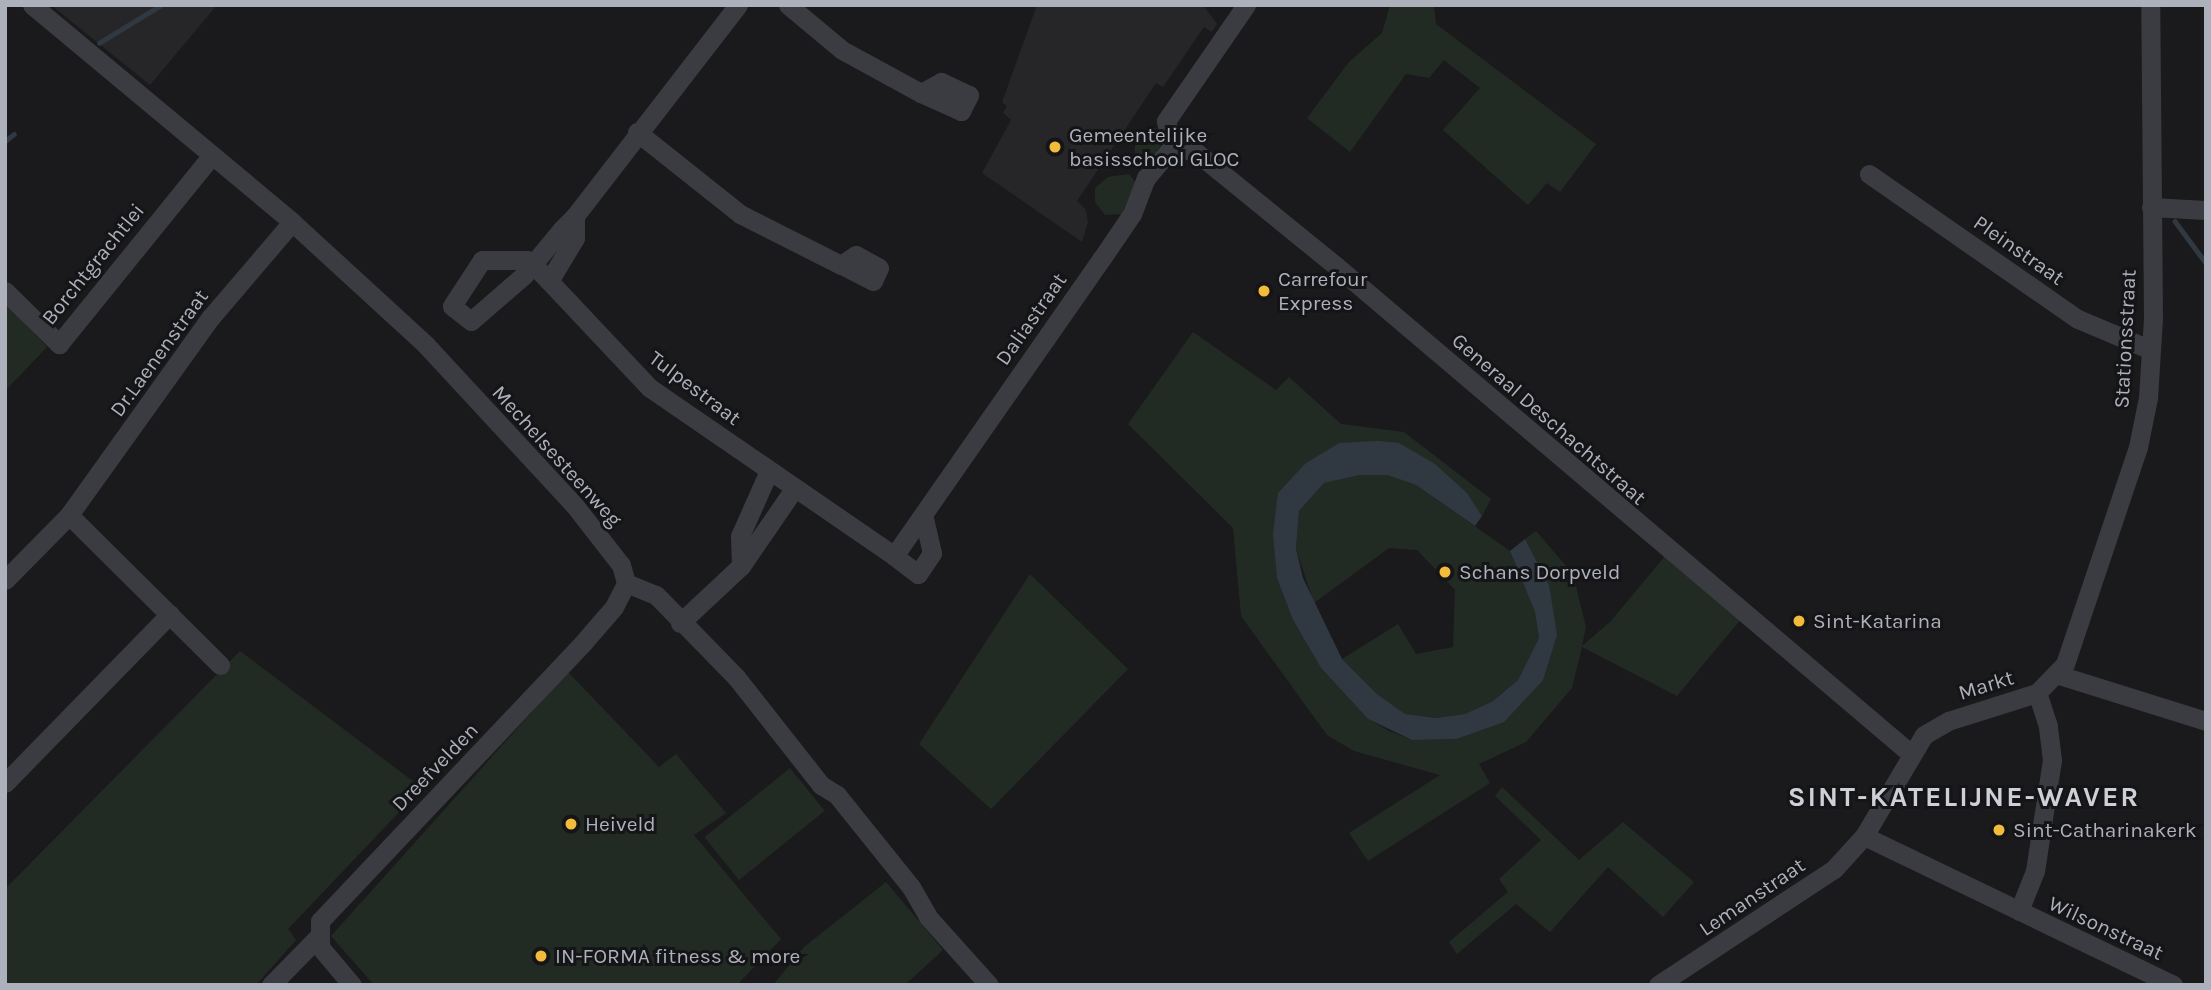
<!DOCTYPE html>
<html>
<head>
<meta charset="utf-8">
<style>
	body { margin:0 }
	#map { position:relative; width:2211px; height:990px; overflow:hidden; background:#1a1a1c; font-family:Karla,sans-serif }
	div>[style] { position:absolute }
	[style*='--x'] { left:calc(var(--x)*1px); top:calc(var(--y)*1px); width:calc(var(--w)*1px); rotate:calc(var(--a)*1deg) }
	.built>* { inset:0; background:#262629 }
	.green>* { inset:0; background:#222b23; transform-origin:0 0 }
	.water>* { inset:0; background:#303941 }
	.stream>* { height:4.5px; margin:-2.25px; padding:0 2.25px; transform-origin:2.25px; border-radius:2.25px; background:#303941 }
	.minor>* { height:19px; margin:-9.5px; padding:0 9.5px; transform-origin:9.5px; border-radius:9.5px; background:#3b3c41 }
	.dots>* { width:19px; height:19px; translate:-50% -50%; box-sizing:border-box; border:4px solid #151517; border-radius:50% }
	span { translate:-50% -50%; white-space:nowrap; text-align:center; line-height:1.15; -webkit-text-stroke:6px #151517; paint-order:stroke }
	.poi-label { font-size:21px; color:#adb1bc }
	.left { translate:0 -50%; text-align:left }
	.street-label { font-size:21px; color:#adb1bc }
	.district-label { font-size:28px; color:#ced0d8; font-weight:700; letter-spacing:2px }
	.frame { position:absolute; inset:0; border:7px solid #adb1bc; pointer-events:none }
</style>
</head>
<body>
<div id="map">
	<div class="built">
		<i style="clip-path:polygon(51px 5px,217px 5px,150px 85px)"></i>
		<i style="clip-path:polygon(1037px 5px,1203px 5px,1217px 24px,1212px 32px,1204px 27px,1163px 87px,1156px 83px,1077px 201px,1086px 210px,1088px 222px,1082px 242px,982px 173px,1011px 120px,1003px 113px,1007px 106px,1002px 102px)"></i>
	</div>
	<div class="green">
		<i style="clip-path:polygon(1390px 5px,1434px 5px,1436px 24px,1596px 144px,1560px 192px,1547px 183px,1528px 205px,1443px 130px,1480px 88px,1444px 60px,1429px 78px,1406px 74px,1350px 152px,1307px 118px,1349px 62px,1382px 33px)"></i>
		<i style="clip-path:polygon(1152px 127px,1161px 130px,1164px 142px,1150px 160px,1140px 163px,1135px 157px,1135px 143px)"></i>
		<i style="clip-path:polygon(1129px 174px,1135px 182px,1122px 214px,1105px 215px,1095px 202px,1095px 188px,1108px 177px)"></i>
		<i style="clip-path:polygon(5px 302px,47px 347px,5px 391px)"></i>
		<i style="clip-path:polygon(1193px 332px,1276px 390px,1289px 377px,1341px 424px,1404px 432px,1491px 499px,1482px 516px,1467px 493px,1399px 443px,1339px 443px,1306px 463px,1277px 578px,1293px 620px,1321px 668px,1368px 719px,1389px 731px,1412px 740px,1456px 739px,1543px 680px,1549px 585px,1525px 539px,1536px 531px,1573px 574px,1586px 627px,1582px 646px,1611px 621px,1665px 556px,1741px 619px,1677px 696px,1582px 647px,1572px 688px,1526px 742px,1479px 764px,1490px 783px,1368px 861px,1349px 833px,1440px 775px,1354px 751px,1327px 735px,1241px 616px,1233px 528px,1128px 424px)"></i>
		<i style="clip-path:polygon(1360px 475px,1387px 475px,1416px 485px,1510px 551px,1535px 612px,1539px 638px,1518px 680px,1493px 701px,1465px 714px,1436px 718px,1405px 714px,1377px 694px,1342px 659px,1398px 624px,1416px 654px,1453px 647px,1455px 590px,1417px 550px,1389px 548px,1314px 603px,1296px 549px,1299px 511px,1324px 483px)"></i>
		<i style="clip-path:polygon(1030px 574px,1128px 669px,991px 809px,919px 744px)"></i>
		<i style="clip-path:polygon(240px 651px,422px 788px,288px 929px,296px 940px,256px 985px,6px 985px,5px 889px)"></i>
		<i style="clip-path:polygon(568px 672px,659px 767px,676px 754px,726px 813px,694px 835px,781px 939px,737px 985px,374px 985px,331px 936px)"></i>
		<i style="left:790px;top:768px;width:55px;height:110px;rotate:51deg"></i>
		<i style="clip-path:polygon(1502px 787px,1579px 860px,1623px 822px,1694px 882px,1663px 917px,1608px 867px,1550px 932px,1516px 904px,1457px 954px,1449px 942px,1508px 892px,1499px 879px,1541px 840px,1495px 796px)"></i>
		<i style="clip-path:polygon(886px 882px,943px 950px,905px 985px,773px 985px,804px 947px)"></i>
	</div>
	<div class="water">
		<i style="clip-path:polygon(1378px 441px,1399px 443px,1435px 464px,1467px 493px,1482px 516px,1475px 526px,1416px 485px,1387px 475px,1360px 475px,1324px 483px,1299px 511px,1296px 549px,1303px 578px,1342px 659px,1377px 694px,1405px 714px,1436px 718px,1465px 714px,1493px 701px,1518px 680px,1539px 638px,1535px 612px,1510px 551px,1525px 539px,1549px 585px,1557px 635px,1543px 680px,1504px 722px,1456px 739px,1412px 740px,1368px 719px,1321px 668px,1293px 620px,1277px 578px,1273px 534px,1278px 493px,1306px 463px,1339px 443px)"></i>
	</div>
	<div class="stream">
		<i style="--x:99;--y:43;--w:73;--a:-31.5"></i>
		<i style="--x:5;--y:141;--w:11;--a:-38"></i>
		<i style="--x:2175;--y:221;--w:52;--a:53.6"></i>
	</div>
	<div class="minor">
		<i style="--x:32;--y:5;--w:339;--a:39.8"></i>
		<i style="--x:292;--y:222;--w:182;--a:42.5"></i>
		<i style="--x:426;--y:345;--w:219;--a:47.2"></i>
		<i style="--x:575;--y:506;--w:75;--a:52.1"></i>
		<i style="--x:621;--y:565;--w:19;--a:74"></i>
		<i style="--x:626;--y:583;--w:32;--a:22"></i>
		<i style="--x:656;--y:595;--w:115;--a:45.7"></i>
		<i style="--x:736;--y:677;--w:137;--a:51.8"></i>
		<i style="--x:821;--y:785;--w:19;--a:32"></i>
		<i style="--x:837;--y:795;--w:118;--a:51.2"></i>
		<i style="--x:911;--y:887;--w:34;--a:60"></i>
		<i style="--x:928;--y:917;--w:91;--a:48.1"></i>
		<i style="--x:738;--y:5;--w:267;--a:127.7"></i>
		<i style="--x:575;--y:216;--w:18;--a:135"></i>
		<i style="--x:562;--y:229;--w:45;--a:129.6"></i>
		<i style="--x:533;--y:264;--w:8;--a:130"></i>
		<i style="--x:528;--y:270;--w:6;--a:129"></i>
		<i style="--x:524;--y:275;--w:70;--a:139"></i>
		<i style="--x:471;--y:321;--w:24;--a:-142"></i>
		<i style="--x:452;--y:306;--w:55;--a:-56.9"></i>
		<i style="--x:482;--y:260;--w:45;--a:0"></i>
		<i style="--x:527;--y:260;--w:7;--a:34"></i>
		<i style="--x:533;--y:264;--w:23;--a:47"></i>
		<i style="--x:549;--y:281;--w:147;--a:46.7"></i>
		<i style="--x:650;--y:388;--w:296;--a:34.5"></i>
		<i style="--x:894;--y:556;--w:363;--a:-55.1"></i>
		<i style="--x:1102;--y:258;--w:53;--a:-55.7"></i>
		<i style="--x:1132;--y:214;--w:39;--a:-69"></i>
		<i style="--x:1146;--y:178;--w:42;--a:-49.8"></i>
		<i style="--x:788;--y:5;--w:70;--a:39.8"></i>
		<i style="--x:842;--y:50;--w:90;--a:28.6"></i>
		<i style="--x:921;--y:93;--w:44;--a:24.2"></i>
		<i style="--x:961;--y:111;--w:18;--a:-63"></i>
		<i style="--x:969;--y:95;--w:31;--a:-155"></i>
		<i style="--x:941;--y:82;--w:23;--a:151"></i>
		<i style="--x:637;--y:132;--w:132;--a:38.5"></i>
		<i style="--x:740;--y:214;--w:113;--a:26.8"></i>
		<i style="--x:841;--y:265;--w:18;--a:-34"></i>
		<i style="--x:856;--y:255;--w:26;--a:29"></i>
		<i style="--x:879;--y:268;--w:14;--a:115"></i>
		<i style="--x:873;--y:281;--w:36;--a:-153"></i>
		<i style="--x:1173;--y:146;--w:25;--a:16"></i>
		<i style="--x:1197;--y:153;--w:179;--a:39.1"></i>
		<i style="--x:1336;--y:266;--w:753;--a:40.31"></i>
		<i style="--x:1173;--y:146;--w:26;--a:-106"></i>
		<i style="--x:1166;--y:121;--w:141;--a:-55.4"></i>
		<i style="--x:1869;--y:174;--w:254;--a:34.8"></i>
		<i style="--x:2078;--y:319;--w:79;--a:23"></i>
		<i style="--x:2151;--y:207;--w:55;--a:3.1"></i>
		<i style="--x:549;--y:281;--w:50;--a:-58.8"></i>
		<i style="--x:575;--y:238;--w:22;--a:-90"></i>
		<i style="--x:5;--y:291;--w:76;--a:44.5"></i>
		<i style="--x:59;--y:344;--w:242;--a:-51"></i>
		<i style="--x:69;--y:515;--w:213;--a:44.8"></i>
		<i style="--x:894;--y:556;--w:30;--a:37"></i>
		<i style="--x:918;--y:574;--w:25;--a:-56"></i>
		<i style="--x:932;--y:553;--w:36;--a:-103"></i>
		<i style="--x:741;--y:566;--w:30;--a:-92"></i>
		<i style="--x:740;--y:536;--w:71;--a:-66"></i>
		<i style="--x:5;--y:580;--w:91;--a:-45.4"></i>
		<i style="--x:69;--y:515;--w:244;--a:-54.4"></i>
		<i style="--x:211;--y:317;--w:125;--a:-49.5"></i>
		<i style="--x:680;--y:623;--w:83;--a:-43.1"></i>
		<i style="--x:741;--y:566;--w:93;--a:-55.5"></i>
		<i style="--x:2059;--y:675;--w:154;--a:17.4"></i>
		<i style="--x:5;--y:783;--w:236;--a:-45.7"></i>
		<i style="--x:1864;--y:836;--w:343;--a:25.7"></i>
		<i style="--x:2019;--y:911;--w:43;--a:-68.2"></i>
		<i style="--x:2035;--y:871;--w:112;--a:-81.3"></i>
		<i style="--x:2052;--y:760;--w:34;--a:-97"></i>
		<i style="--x:2048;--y:726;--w:35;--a:-108"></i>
		<i style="--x:271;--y:985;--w:66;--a:-45.6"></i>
		<i style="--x:352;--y:985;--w:50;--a:-130.1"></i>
		<i style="--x:320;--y:947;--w:26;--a:-90"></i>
		<i style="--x:320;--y:921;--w:381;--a:-46.6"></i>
		<i style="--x:582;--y:644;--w:49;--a:-49.1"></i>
		<i style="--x:614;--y:607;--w:27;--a:-63"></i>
		<i style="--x:1658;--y:985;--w:211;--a:-33.4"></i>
		<i style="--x:1834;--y:869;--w:45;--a:-47.7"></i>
		<i style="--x:1864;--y:836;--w:117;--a:-59.3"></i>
		<i style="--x:1924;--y:735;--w:28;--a:-30"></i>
		<i style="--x:1948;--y:721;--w:93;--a:-17.5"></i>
		<i style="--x:2037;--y:693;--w:40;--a:-46"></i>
		<i style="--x:2065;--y:664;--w:229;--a:-71.4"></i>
		<i style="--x:2138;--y:447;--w:50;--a:-78.5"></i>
		<i style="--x:2148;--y:398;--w:79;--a:-86.4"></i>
		<i style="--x:2153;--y:319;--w:314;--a:-90.5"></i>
	</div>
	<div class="dots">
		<i style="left:1055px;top:147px;background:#f3bb3b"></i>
		<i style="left:1264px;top:291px;background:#f3bb3b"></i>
		<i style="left:1445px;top:572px;background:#f3bb3b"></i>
		<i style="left:1799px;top:621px;background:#f3bb3b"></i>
		<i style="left:571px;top:824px;background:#f3bb3b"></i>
		<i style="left:1999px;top:830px;background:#f3bb3b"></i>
		<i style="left:541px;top:956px;background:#f3bb3b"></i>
	</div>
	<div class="poi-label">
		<span class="left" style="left:1069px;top:147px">Gemeentelijke<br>basisschool GLOC</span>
		<span class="left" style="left:1278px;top:291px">Carrefour<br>Express</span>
		<span class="left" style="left:1459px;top:572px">Schans Dorpveld</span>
		<span class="left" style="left:1813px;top:621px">Sint-Katarina</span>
		<span class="left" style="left:585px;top:824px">Heiveld</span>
		<span class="left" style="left:2013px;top:830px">Sint-Catharinakerk</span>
		<span class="left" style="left:555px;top:956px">IN-FORMA fitness &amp; more</span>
	</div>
	<div class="street-label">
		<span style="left:2019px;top:250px;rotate:35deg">Pleinstraat</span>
		<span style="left:93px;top:264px;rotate:-51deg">Borchtgrachtlei</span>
		<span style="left:1031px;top:319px;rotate:-55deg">Daliastraat</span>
		<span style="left:2125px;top:339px;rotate:-87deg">Stationsstraat</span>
		<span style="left:159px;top:353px;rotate:-54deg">Dr.Laenenstraat</span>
		<span style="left:695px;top:388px;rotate:37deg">Tulpestraat</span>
		<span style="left:1549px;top:419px;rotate:41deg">Generaal Deschachtstraat</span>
		<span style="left:557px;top:456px;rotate:48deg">Mechelsesteenweg</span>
		<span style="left:1986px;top:685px;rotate:-17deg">Markt</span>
		<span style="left:435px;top:767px;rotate:-46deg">Dreefvelden</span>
		<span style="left:1752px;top:897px;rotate:-34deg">Lemanstraat</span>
		<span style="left:2106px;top:928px;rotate:25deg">Wilsonstraat</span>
	</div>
	<div class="district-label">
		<span style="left:1964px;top:797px">SINT-KATELIJNE-WAVER</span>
	</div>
	<div class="frame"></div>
</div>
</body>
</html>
